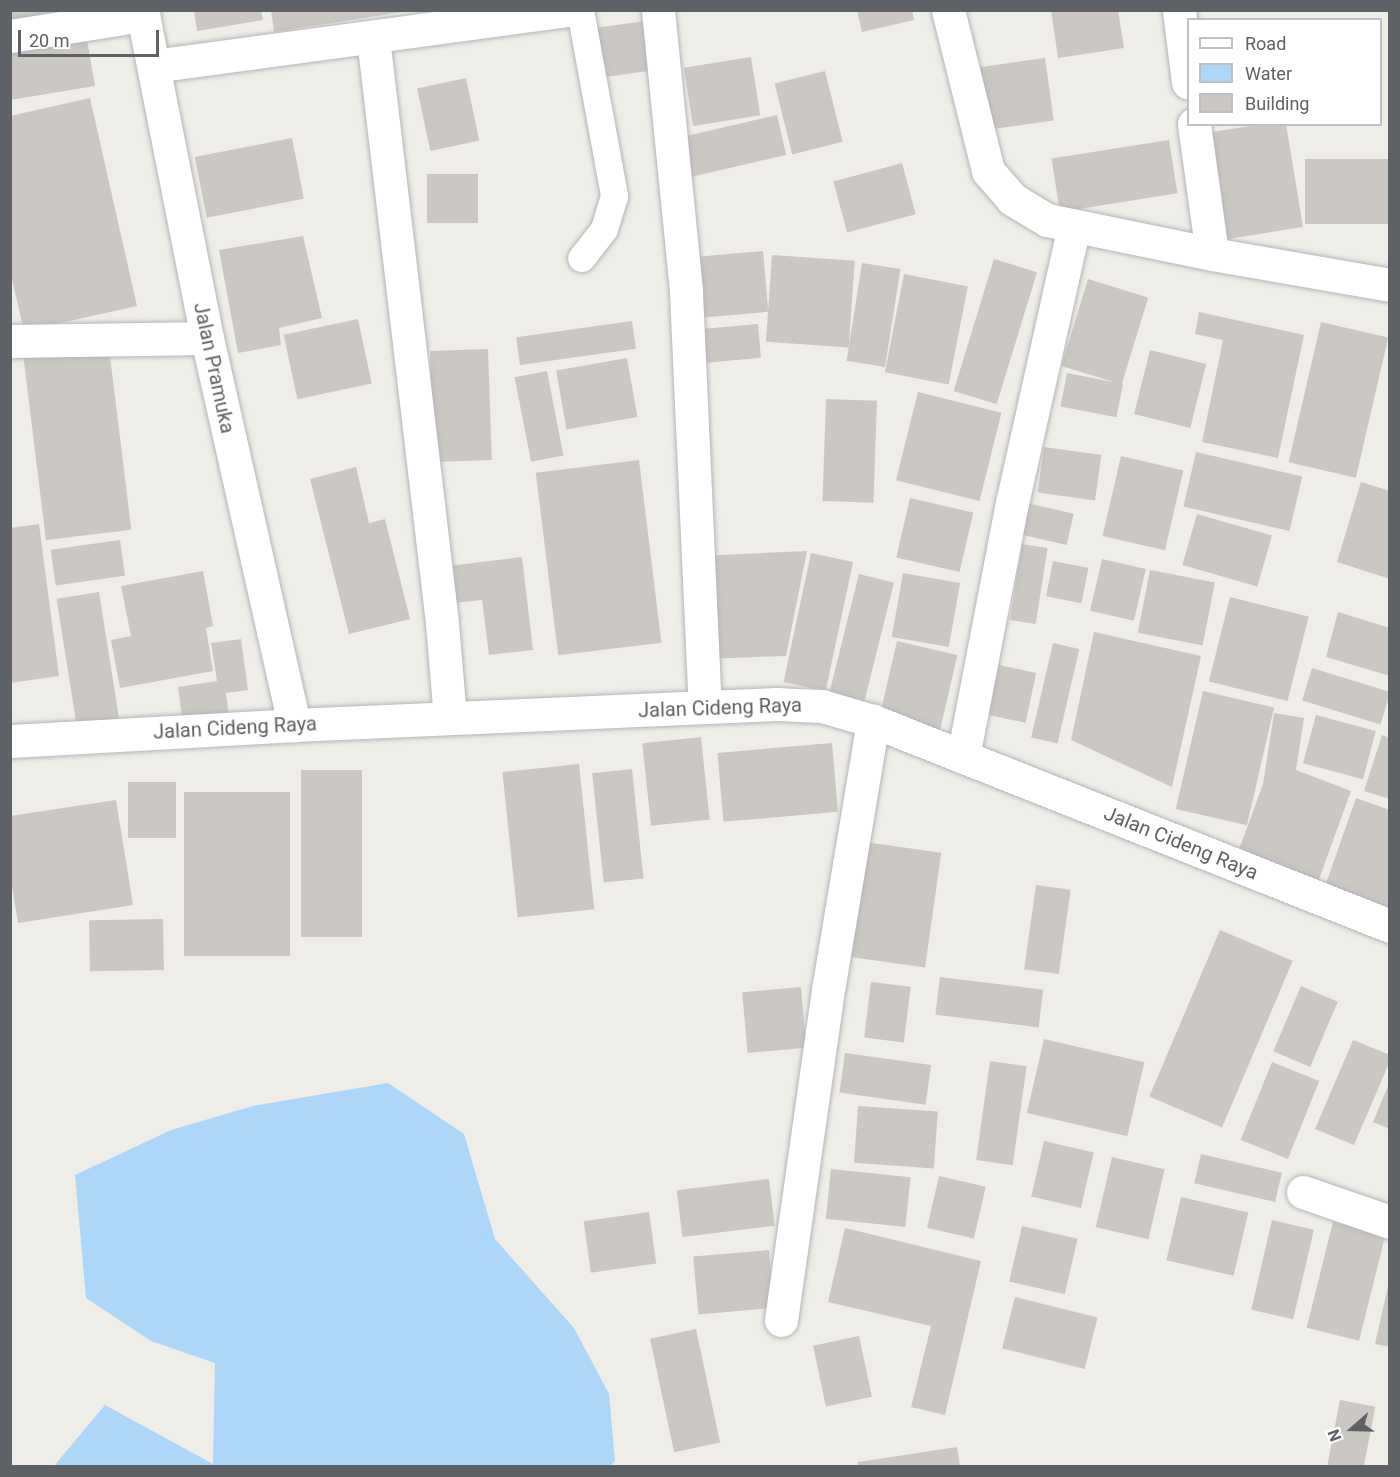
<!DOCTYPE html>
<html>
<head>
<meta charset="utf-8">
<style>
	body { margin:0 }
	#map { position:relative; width:1400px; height:1477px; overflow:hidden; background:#efede7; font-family:Roboto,sans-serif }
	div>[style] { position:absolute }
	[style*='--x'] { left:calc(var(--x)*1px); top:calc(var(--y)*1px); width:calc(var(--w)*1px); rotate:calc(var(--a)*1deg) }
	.water>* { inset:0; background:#add7f9 }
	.building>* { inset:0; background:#cbc8c4; transform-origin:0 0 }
	.roads { filter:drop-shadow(0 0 2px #b4b6ba) drop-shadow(0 0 2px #b4b6ba) }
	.lane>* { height:27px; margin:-13.5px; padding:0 13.5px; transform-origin:13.5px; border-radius:13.5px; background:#fff }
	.street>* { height:33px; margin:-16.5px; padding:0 16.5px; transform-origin:16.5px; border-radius:16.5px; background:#fff }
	span { translate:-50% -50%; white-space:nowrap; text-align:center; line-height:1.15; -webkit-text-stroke:5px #fff; paint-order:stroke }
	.street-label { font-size:20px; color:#5e6166 }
	.frame { position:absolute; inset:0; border:12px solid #5e6166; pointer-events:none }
	.legend { position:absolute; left:1187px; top:18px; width:195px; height:108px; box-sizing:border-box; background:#fff; border:2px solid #bfc0c2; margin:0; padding:8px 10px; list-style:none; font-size:18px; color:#5e6166 }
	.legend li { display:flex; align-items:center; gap:12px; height:30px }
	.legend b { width:30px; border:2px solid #bfc0c2 }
	.north { position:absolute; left:1322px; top:1399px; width:60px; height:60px; -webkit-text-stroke:4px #fff; paint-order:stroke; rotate:250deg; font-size:16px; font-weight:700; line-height:24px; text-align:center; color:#5e6166 }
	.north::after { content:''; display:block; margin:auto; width:21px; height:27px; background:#5e6166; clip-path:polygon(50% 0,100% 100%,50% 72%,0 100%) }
	.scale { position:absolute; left:18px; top:30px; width:141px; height:27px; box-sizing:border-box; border:3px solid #5e6166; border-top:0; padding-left:8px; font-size:18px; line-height:21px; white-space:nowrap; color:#5e6166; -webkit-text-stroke:4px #fff; paint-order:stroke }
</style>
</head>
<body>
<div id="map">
	<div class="water">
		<i style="clip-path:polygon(388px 1083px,464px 1134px,495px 1239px,574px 1328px,609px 1394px,615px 1461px,610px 1466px,54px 1466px,105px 1405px,213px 1464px,215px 1363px,151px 1341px,86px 1298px,75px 1175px,171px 1130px,253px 1106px)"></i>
	</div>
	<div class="building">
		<i style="clip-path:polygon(10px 10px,66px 10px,66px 15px,10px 20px)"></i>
		<i style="clip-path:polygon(194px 10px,261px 10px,263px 20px,197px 31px)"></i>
		<i style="clip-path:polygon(271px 10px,402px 10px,402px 12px,274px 32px)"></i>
		<i style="clip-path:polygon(857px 10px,912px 10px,914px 20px,862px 32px)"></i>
		<i style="clip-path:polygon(1051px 10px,1118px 10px,1124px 48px,1058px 58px)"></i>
		<i style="left:652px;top:20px;width:50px;height:61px;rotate:82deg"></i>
		<i style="clip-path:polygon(86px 34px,95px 86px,10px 100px,10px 44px)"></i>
		<i style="left:751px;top:57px;width:59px;height:68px;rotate:81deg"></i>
		<i style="left:1045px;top:58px;width:63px;height:75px;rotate:82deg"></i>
		<i style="left:825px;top:71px;width:73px;height:52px;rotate:76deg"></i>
		<i style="left:466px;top:78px;width:64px;height:50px;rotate:78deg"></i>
		<i style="clip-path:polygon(90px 98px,137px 306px,24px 331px,10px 271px,10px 116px)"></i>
		<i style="left:777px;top:115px;width:41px;height:100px;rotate:77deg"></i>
		<i style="clip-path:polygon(1263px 124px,1286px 124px,1303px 227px,1228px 239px,1212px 132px)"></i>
		<i style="left:292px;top:138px;width:62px;height:99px;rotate:79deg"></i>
		<i style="left:1169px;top:140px;width:54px;height:119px;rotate:81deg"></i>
		<i style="left:1390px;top:159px;width:65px;height:85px;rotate:90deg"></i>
		<i style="left:902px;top:163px;width:53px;height:71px;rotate:75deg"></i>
		<i style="left:427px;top:174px;width:51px;height:49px"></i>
		<i style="clip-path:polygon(303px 236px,322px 318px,279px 328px,281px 345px,238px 353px,219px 250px)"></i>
		<i style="left:763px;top:251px;width:61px;height:79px;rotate:85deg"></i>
		<i style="left:772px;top:255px;width:83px;height:87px;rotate:4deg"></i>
		<i style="left:994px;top:259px;width:45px;height:138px;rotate:17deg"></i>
		<i style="left:862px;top:263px;width:39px;height:99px;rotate:9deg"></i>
		<i style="left:904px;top:274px;width:65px;height:100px;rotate:11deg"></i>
		<i style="left:1088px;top:279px;width:63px;height:91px;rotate:17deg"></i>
		<i style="clip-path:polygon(1199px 312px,1304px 335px,1278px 458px,1202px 442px,1223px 340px,1195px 334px)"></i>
		<i style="left:358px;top:319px;width:66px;height:76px;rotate:78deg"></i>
		<i style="left:632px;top:321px;width:28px;height:117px;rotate:82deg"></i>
		<i style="left:1321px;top:322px;width:69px;height:144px;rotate:13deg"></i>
		<i style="left:758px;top:324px;width:34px;height:69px;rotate:85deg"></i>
		<i style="left:109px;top:348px;width:183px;height:86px;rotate:83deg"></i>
		<i style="left:488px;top:349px;width:111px;height:58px;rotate:88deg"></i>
		<i style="left:1150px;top:350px;width:58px;height:66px;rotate:14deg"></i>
		<i style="left:627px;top:358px;width:60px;height:72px;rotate:80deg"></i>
		<i style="left:547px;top:371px;width:86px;height:33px;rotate:79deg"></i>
		<i style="left:1067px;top:373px;width:57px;height:34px;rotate:11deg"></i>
		<i style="left:918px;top:392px;width:86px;height:91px;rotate:14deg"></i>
		<i style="left:826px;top:399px;width:51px;height:102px;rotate:2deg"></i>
		<i style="left:1044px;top:447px;width:58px;height:46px;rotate:8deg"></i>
		<i style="left:1196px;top:452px;width:109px;height:56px;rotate:13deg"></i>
		<i style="left:1121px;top:456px;width:64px;height:82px;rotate:13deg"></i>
		<i style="left:639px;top:460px;width:184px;height:104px;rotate:83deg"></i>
		<i style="clip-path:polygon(356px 467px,369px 523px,385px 519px,410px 619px,349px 634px,310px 479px)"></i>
		<i style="clip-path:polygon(1361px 482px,1390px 491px,1390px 579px,1337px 562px)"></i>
		<i style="left:910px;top:498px;width:65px;height:61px;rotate:13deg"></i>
		<i style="left:1027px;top:503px;width:48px;height:32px;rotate:13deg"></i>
		<i style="left:1197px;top:514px;width:78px;height:53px;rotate:16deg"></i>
		<i style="clip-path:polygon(39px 524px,59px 676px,10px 683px,10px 528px)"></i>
		<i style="left:120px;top:540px;width:36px;height:70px;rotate:82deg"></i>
		<i style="left:1022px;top:544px;width:26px;height:77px;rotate:9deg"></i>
		<i style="clip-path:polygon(807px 551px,786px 656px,703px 659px,700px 556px)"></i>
		<i style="left:811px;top:553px;width:43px;height:132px;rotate:12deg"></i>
		<i style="clip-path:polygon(522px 557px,533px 650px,489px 655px,482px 600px,445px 604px,440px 567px)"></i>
		<i style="left:1102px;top:559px;width:45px;height:53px;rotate:13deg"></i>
		<i style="left:1053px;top:561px;width:36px;height:36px;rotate:11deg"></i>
		<i style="left:1150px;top:570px;width:66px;height:64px;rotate:11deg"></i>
		<i style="clip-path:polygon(203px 571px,213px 626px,206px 628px,213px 671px,120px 688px,111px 640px,131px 636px,121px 586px)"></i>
		<i style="left:903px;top:573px;width:58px;height:65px;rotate:10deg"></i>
		<i style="left:859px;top:574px;width:36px;height:125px;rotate:14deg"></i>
		<i style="left:99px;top:592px;width:133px;height:43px;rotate:81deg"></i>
		<i style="left:1230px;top:597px;width:81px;height:87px;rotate:14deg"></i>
		<i style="clip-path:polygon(1338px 612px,1390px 628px,1390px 676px,1326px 657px)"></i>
		<i style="clip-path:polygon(1094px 632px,1201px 656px,1172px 787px,1071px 740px)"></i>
		<i style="clip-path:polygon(241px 639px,248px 690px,226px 693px,229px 718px,183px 725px,178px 687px,217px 681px,211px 643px)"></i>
		<i style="left:897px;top:641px;width:62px;height:81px;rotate:13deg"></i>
		<i style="left:1053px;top:643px;width:27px;height:97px;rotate:13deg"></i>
		<i style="left:999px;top:665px;width:38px;height:51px;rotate:12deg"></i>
		<i style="left:1312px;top:668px;width:82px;height:34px;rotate:17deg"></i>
		<i style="left:1203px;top:691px;width:73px;height:121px;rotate:13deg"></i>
		<i style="clip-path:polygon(1274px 713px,1304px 718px,1296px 770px,1351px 791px,1314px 893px,1234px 863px,1263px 784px)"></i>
		<i style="left:1316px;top:715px;width:62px;height:50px;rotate:15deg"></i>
		<i style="clip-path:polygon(1382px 735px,1390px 738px,1390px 799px,1364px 791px)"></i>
		<i style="left:701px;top:737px;width:83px;height:59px;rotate:84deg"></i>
		<i style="left:832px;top:743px;width:69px;height:115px;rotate:85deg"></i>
		<i style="left:579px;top:764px;width:146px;height:77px;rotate:84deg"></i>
		<i style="left:632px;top:769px;width:110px;height:40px;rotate:84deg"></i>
		<i style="left:301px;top:770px;width:61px;height:167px"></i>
		<i style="left:128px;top:782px;width:48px;height:56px"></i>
		<i style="left:184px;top:792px;width:106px;height:164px"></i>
		<i style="clip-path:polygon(1356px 798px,1390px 810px,1389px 907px,1365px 899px,1323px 892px)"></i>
		<i style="clip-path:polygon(116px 800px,133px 905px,18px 923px,10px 875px,10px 816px)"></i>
		<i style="left:865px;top:842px;width:77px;height:116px;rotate:8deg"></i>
		<i style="left:1036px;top:885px;width:35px;height:85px;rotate:8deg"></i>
		<i style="left:163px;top:919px;width:51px;height:74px;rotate:89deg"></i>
		<i style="left:1220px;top:930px;width:79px;height:181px;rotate:23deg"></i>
		<i style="left:940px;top:977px;width:104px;height:38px;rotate:7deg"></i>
		<i style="left:871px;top:982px;width:40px;height:56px;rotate:7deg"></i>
		<i style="left:1301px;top:986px;width:40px;height:71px;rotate:23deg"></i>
		<i style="left:801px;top:987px;width:61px;height:59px;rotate:85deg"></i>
		<i style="left:1044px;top:1039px;width:103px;height:76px;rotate:13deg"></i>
		<i style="clip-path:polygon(1353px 1040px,1390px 1055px,1390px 1061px,1354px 1145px,1315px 1129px)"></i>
		<i style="left:845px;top:1053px;width:87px;height:40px;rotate:8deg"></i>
		<i style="left:990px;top:1061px;width:37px;height:100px;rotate:8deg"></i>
		<i style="left:1272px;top:1062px;width:51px;height:84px;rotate:22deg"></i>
		<i style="clip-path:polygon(1390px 1081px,1390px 1129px,1373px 1122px)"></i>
		<i style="left:858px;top:1106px;width:80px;height:57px;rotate:4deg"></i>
		<i style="left:1044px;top:1141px;width:51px;height:57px;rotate:13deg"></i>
		<i style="left:1201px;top:1154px;width:83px;height:30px;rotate:13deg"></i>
		<i style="left:1112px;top:1157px;width:54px;height:72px;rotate:13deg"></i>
		<i style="left:831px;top:1169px;width:80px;height:50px;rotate:6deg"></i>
		<i style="left:939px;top:1176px;width:48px;height:53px;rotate:13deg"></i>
		<i style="left:769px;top:1179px;width:47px;height:93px;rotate:83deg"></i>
		<i style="left:1181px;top:1197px;width:69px;height:65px;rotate:13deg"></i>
		<i style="left:649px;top:1212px;width:52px;height:66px;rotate:82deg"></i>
		<i style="left:1272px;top:1220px;width:43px;height:92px;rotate:13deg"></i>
		<i style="left:1333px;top:1222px;width:54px;height:109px;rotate:14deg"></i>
		<i style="left:1022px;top:1226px;width:57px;height:57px;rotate:13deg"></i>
		<i style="clip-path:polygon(845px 1228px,981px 1261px,945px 1415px,911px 1407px,931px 1326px,828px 1302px)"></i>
		<i style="left:769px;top:1250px;width:58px;height:76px;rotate:85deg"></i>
		<i style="clip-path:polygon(1390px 1277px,1390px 1347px,1375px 1344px)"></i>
		<i style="left:1015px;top:1297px;width:85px;height:53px;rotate:14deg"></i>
		<i style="left:696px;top:1329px;width:116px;height:47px;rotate:78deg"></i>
		<i style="left:859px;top:1336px;width:62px;height:47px;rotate:78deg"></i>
		<i style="left:1340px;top:1400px;width:36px;height:67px;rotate:11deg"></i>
		<i style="clip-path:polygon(957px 1447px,960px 1466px,858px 1466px,858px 1462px)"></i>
	</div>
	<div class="roads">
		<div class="lane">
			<i style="--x:580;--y:10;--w:189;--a:79.6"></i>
			<i style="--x:614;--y:196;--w:34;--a:107"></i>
			<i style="--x:604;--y:229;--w:37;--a:128"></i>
		</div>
		<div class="street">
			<i style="--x:142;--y:10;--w:334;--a:78.8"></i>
			<i style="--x:207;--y:338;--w:397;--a:77.3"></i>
			<i style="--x:658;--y:10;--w:284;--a:84.3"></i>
			<i style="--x:686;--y:293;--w:414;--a:87.4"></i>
			<i style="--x:948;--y:10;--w:166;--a:76"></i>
			<i style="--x:988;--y:171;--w:37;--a:49"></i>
			<i style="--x:1012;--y:199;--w:41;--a:31"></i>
			<i style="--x:1047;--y:220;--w:168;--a:11.6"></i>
			<i style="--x:1212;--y:254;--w:181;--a:9.9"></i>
			<i style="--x:1179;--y:10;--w:73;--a:82.9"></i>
			<i style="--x:10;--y:36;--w:135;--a:-9"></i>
			<i style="--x:373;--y:38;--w:589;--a:83.27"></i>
			<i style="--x:442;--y:623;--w:95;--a:85.2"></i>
			<i style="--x:154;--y:66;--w:420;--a:-7.7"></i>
			<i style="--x:1194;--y:124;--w:131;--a:82.1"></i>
			<i style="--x:10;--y:341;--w:197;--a:-0.9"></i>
			<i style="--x:10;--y:741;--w:284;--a:-3.2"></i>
			<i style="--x:294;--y:725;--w:483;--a:-2.5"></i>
			<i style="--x:777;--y:704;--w:45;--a:2.5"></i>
			<i style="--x:822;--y:706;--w:53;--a:16.4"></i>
			<i style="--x:873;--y:721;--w:556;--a:21.63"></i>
			<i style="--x:963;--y:757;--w:259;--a:-79.1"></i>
			<i style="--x:1012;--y:503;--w:284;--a:-77.4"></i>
			<i style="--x:1303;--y:1192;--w:92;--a:19"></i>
			<i style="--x:781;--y:1320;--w:339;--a:-81.9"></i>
			<i style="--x:829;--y:984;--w:267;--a:-80.5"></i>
		</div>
	</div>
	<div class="street-label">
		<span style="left:214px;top:368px;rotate:78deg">Jalan Pramuka</span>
		<span style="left:720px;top:708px;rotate:-2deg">Jalan Cideng Raya</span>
		<span style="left:235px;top:728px;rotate:-3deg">Jalan Cideng Raya</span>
		<span style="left:1181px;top:843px;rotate:22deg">Jalan Cideng Raya</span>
	</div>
	<div class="frame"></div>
	<ul class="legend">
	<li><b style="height:8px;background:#fff"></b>Road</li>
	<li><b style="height:16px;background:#add7f9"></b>Water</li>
	<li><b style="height:16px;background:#cbc8c4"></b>Building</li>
	</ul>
	<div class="north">N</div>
	<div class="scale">20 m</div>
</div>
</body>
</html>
